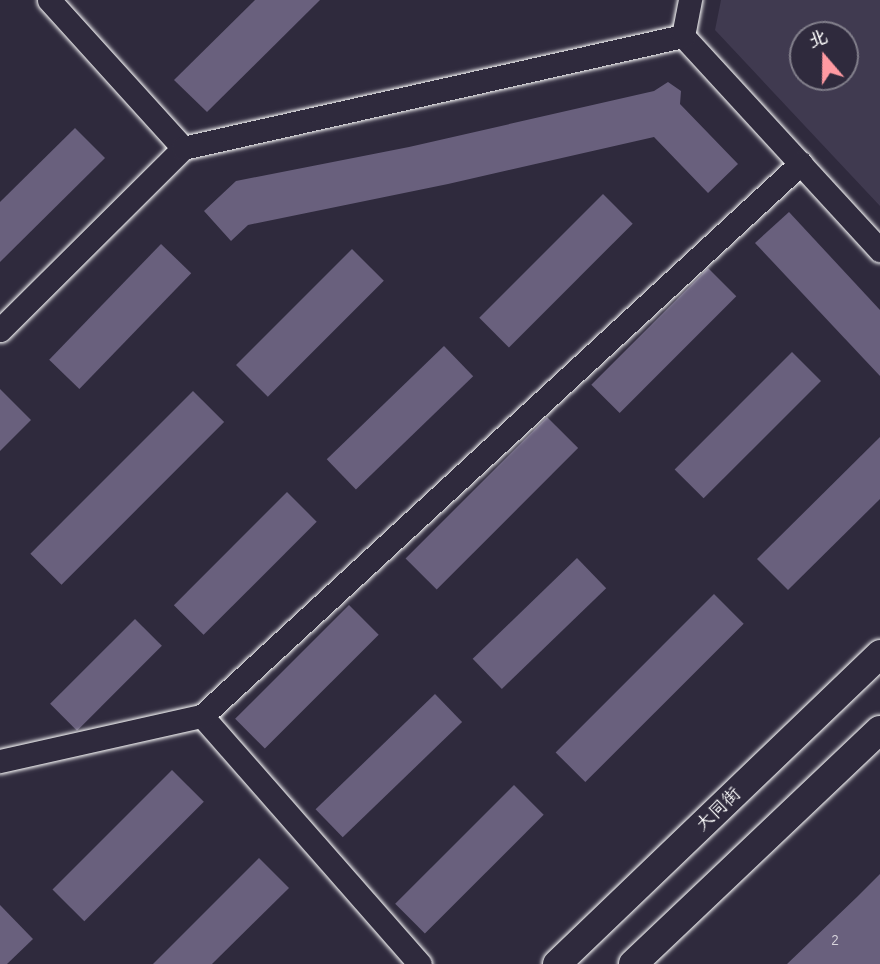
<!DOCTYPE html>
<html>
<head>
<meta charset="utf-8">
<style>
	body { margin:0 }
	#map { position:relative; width:880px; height:964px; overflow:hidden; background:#2f2a3d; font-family:Delius,"LXGW WenKai TC",sans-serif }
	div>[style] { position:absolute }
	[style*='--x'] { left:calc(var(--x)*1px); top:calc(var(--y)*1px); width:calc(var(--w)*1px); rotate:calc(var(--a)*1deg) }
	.built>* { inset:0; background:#403a50 }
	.building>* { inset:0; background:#69607d; transform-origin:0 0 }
	.roads { filter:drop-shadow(0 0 2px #fff) drop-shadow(0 0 2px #fff) }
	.minor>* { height:23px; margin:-11.5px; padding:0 11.5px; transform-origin:11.5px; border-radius:11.5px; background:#2f2a3d }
	.major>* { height:28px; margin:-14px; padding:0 14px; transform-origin:14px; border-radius:14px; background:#2f2a3d }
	span { translate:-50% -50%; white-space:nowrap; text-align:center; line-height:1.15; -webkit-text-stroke:6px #2f2a3d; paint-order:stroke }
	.number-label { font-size:14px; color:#dad7de }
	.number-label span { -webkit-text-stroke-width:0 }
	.street-label { font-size:18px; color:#fff }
	.north { position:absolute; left:789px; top:21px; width:70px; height:70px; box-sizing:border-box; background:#2f2a3d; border:2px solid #827f8b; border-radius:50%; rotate:340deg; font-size:19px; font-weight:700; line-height:28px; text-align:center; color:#fff }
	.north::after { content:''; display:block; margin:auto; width:24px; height:32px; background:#ff9aa2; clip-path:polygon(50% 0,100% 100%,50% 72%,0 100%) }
</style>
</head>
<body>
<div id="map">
	<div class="built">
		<i style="clip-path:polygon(evenodd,721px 0,880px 0,880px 206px,715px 30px,721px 0,803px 35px,845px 35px,845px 77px,803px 77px,803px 35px)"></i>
	</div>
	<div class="building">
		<i style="clip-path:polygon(255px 0,320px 0,207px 112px,174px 80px)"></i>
		<i style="clip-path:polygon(668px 82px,681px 91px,680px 104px,738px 164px,708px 193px,654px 137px,448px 184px,248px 225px,231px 241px,204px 211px,236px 181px,409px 147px,654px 91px)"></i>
		<i style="clip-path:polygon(75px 128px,105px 158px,0 262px,0 202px)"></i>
		<i style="left:603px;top:194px;width:42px;height:175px;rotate:45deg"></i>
		<i style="clip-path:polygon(789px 212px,880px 310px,880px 376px,755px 243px)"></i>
		<i style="left:161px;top:244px;width:42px;height:161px;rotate:44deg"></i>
		<i style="left:352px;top:249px;width:45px;height:164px;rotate:45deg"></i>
		<i style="left:708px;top:268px;width:40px;height:165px;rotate:45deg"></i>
		<i style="left:444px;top:346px;width:42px;height:163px;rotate:46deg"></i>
		<i style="left:792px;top:352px;width:41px;height:166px;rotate:45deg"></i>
		<i style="clip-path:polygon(0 389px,31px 420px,0 451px)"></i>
		<i style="left:193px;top:391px;width:44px;height:230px;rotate:45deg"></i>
		<i style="left:547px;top:417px;width:44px;height:200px;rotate:45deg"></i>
		<i style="clip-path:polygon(880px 437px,880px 499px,788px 590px,757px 559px)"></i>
		<i style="left:287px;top:492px;width:42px;height:160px;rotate:45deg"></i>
		<i style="left:577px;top:558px;width:42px;height:145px;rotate:46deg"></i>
		<i style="left:714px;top:594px;width:42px;height:224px;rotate:45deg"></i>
		<i style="left:349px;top:605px;width:42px;height:161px;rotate:45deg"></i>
		<i style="left:135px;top:619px;width:38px;height:120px;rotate:45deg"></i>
		<i style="left:435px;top:694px;width:39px;height:166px;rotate:46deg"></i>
		<i style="left:172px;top:770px;width:45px;height:169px;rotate:45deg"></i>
		<i style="left:514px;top:785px;width:42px;height:168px;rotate:45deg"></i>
		<i style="clip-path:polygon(259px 858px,289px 888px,212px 964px,153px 964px)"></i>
		<i style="clip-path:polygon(880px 874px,880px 964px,787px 964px,857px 897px)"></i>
		<i style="clip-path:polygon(0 905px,33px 939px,7px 964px,0 964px)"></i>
	</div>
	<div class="roads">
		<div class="minor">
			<i style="--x:49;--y:0;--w:200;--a:47.8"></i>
			<i style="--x:683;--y:36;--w:291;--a:47.4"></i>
			<i style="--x:0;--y:330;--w:258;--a:-44.8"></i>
			<i style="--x:183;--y:148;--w:512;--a:-12.63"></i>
			<i style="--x:683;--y:36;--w:37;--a:-79"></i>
			<i style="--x:202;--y:716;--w:330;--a:48.7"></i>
			<i style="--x:0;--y:761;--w:207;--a:-12.6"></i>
			<i style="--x:202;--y:716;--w:815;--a:-42.71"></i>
		</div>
		<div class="major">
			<i style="--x:557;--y:964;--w:448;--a:-43.8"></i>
			<i style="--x:633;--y:964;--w:340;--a:-43.5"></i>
		</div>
	</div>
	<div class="number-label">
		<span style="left:835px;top:940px">2</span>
	</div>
	<div class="street-label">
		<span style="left:718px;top:809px;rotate:-44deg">大同街</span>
	</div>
	<div class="north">北</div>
</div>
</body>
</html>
